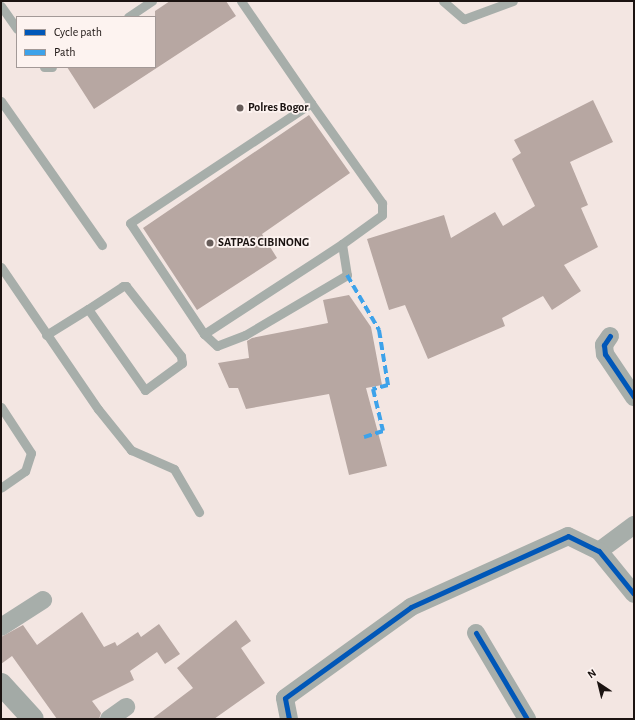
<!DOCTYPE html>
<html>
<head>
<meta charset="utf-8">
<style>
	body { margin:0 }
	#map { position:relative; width:635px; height:720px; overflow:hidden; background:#f3e6e2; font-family:"Alegreya Sans",sans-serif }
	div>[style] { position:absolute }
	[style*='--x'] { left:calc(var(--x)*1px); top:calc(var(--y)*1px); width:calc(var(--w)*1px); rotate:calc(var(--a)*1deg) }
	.building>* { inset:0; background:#b7a7a2 }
	.lane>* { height:9px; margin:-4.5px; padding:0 4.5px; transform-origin:4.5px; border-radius:4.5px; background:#a7aeaa }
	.street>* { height:18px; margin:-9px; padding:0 9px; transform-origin:9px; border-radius:9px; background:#a7aeaa }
	.secondary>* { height:22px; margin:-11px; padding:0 11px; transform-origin:11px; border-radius:11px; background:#a3aaa6 }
	.quiet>* { height:4px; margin-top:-2px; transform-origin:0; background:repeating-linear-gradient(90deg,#3da2ea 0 8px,transparent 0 12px) }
	.cycleway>* { height:5px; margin:-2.5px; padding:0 2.5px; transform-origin:2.5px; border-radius:2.5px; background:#0057b8 }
	.dots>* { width:11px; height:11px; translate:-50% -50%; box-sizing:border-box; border:2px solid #fdf3f0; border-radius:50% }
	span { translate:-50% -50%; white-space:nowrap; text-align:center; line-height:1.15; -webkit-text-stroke:3.5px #fdf3f0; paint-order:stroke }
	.poi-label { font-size:12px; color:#1b1311; font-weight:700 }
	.left { translate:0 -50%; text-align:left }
	.frame { position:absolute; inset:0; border:2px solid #1b1311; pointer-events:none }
	.legend { position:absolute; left:16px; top:16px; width:140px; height:52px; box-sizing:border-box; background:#fdf3f0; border:1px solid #a39997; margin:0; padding:5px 7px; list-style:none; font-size:12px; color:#1b1311 }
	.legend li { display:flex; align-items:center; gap:8px; height:20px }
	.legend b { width:20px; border:1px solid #a39997 }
	.north { position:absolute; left:579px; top:664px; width:40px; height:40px; -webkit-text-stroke:3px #fdf3f0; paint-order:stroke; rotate:325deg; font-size:11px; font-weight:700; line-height:16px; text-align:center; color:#1b1311 }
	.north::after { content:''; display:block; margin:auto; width:14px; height:18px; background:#1b1311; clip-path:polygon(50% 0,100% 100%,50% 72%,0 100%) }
</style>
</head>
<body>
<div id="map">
	<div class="building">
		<i style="clip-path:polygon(170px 1px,226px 1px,236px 16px,94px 109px,67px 67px,155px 67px,155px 11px)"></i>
		<i style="clip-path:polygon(593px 100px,613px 142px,570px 162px,588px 205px,581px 208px,598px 247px,564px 265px,581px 291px,552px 310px,543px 296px,502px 318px,505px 326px,428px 359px,405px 305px,389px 310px,367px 239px,444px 215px,451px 238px,495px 212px,503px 226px,535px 206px,512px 159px,521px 153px,514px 140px)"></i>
		<i style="clip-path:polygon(309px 115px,350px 173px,262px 234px,277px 258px,197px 310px,143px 228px)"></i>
		<i style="clip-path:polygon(349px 295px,371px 327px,382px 385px,366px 388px,387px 466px,349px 475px,329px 394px,246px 409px,238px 388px,229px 388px,218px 363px,249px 358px,247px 341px,252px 338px,328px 323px,323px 300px)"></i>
		<i style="clip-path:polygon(82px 612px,104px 647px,115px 642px,117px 646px,138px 632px,141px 637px,159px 624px,180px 654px,165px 664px,157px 652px,130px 671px,134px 680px,92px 701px,101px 713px,99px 719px,57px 719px,12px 656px,1px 664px,1px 637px,23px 625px,37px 645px)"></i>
		<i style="clip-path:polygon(236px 620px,251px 641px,241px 648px,265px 683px,214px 719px,152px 719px,193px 688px,177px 668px)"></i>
	</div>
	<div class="lane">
		<i style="--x:241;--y:1;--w:124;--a:55.5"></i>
		<i style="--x:311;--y:103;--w:123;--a:54.6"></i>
		<i style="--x:382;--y:203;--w:12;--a:90"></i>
		<i style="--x:382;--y:215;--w:49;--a:144.1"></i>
		<i style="--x:342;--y:244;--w:31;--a:81"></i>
		<i style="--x:347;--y:275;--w:118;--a:149.5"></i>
		<i style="--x:245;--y:335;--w:30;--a:159"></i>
		<i style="--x:217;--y:346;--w:18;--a:-137"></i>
		<i style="--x:204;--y:334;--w:133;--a:-123.7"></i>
		<i style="--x:130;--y:223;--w:217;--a:-33.5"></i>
		<i style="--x:443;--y:1;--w:28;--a:41"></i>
		<i style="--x:464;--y:19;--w:52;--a:-20.2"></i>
		<i style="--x:1;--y:6;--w:28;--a:55"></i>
		<i style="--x:128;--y:17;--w:29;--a:-34"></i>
		<i style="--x:44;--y:67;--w:8;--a:0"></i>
		<i style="--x:1;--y:101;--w:176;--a:55"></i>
		<i style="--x:1;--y:267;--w:172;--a:55.7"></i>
		<i style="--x:98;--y:409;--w:53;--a:51.2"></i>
		<i style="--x:131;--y:450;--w:47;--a:23.8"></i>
		<i style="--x:174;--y:469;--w:50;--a:59.8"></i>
		<i style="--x:204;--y:334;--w:165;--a:-33.1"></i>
		<i style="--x:46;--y:335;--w:49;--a:-31.8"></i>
		<i style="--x:88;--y:309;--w:42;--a:-33.3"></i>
		<i style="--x:123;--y:286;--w:3;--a:0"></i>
		<i style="--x:126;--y:286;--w:89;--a:51.8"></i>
		<i style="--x:181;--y:356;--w:7;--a:82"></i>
		<i style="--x:182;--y:363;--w:46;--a:143.9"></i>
		<i style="--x:145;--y:390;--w:99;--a:-125.1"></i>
		<i style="--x:1;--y:407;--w:55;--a:56.9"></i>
		<i style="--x:31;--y:453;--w:19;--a:108"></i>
		<i style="--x:25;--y:471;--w:29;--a:145"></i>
	</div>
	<div class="street">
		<i style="--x:610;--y:336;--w:11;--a:124"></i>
		<i style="--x:604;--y:345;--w:9;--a:84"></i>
		<i style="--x:605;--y:354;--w:52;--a:56"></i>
		<i style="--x:599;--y:551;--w:44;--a:-36.6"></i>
		<i style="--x:1;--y:627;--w:50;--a:-32.7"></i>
		<i style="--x:476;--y:633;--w:100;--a:59.3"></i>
		<i style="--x:109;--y:719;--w:21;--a:-35"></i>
		<i style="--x:289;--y:719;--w:21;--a:-101"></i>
		<i style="--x:285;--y:698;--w:155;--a:-35.8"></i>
		<i style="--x:411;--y:607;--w:172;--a:-24.3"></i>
		<i style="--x:568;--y:536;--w:34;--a:26"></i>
		<i style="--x:599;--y:551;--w:55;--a:50.9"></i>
	</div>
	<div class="secondary">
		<i style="--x:1;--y:684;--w:47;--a:47.6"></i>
	</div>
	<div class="quiet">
		<i style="--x:347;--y:275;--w:64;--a:59.8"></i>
		<i style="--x:379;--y:330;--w:56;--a:80.7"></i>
		<i style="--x:388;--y:385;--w:16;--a:165"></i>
		<i style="--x:373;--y:389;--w:43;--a:76.6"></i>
		<i style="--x:383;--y:431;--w:20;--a:162"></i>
	</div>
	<div class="cycleway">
		<i style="--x:610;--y:336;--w:11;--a:124"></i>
		<i style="--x:604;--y:345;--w:9;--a:84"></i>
		<i style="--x:605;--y:354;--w:52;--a:56"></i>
		<i style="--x:476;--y:633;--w:100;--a:59.3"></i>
		<i style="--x:289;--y:719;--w:21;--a:-101"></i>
		<i style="--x:285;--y:698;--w:155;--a:-35.8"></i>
		<i style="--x:411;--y:607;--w:172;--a:-24.3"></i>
		<i style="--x:568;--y:536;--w:34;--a:26"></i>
		<i style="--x:599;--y:551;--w:55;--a:50.9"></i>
	</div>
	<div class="dots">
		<i style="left:240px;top:108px;background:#675d5a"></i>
		<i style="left:210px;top:243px;background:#675d5a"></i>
	</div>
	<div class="poi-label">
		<span class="left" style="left:248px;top:108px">Polres Bogor</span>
		<span class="left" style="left:218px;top:243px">SATPAS CIBINONG</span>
	</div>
	<div class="frame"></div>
	<ul class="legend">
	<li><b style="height:5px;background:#0057b8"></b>Cycle path</li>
	<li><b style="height:5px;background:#3da2ea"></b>Path</li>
	</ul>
	<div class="north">N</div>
</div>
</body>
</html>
